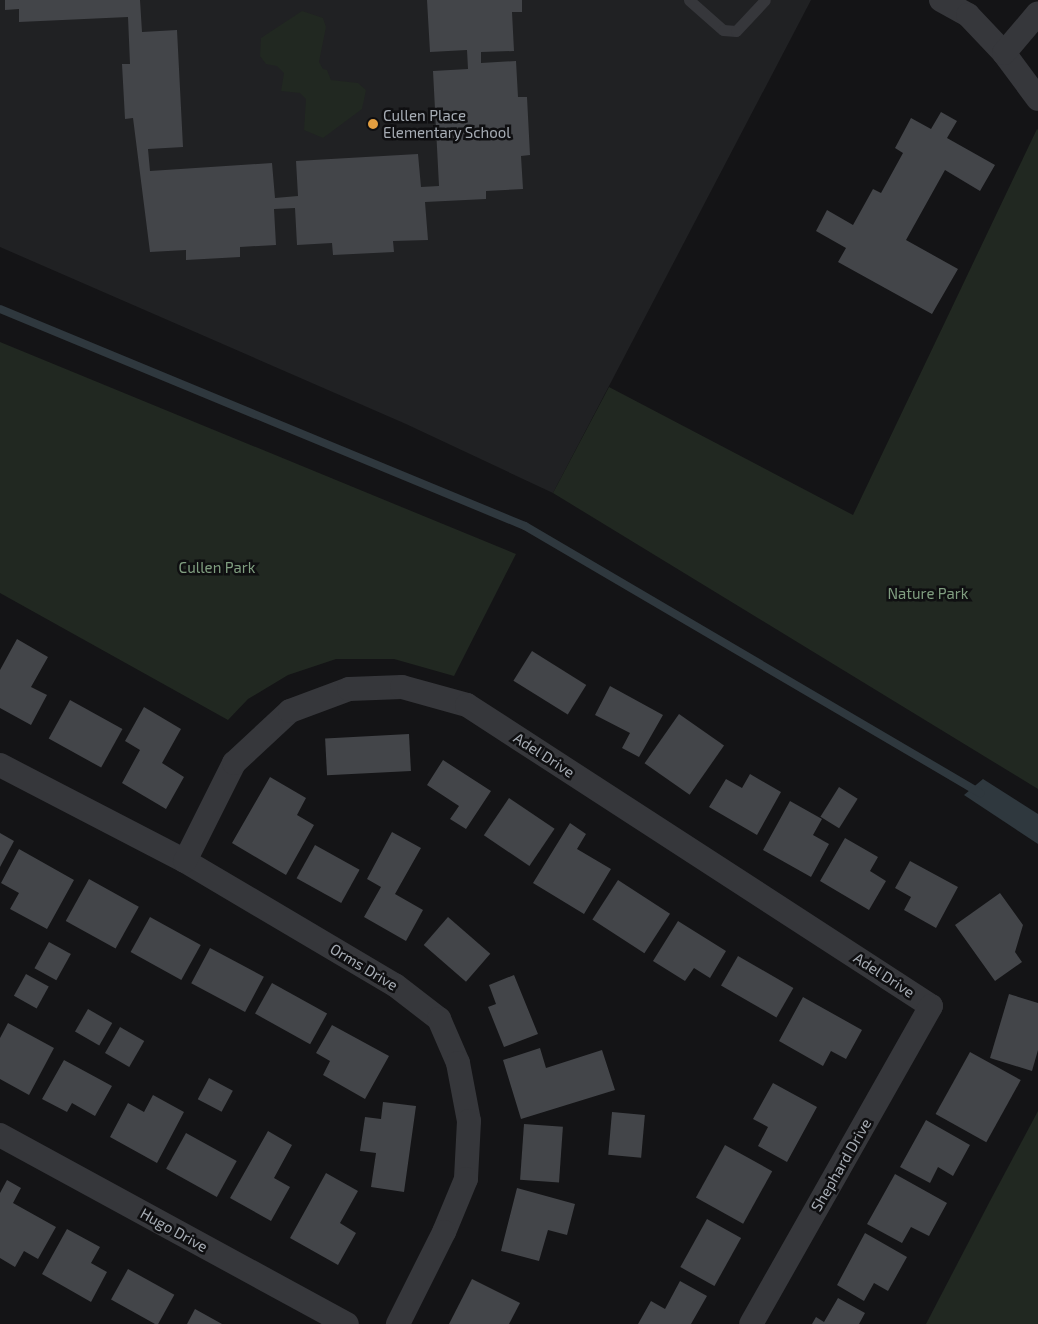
<!DOCTYPE html>
<html>
<head>
<meta charset="utf-8">
<style>
	body { margin:0 }
	#map { position:relative; width:1038px; height:1324px; overflow:hidden; background:#141416; font-family:"Exo 2",sans-serif }
	div>[style] { position:absolute }
	[style*='--x'] { left:calc(var(--x)*1px); top:calc(var(--y)*1px); width:calc(var(--w)*1px); rotate:calc(var(--a)*1deg) }
	.built>* { inset:0; background:#202123 }
	.green>* { inset:0; background:#212821 }
	.water>* { inset:0; background:#2f383e }
	.stream>* { height:8px; margin:-4px; padding:0 4px; transform-origin:4px; border-radius:4px; background:#2f383e }
	.building>* { inset:0; background:#434549; transform-origin:0 0 }
	.lane>* { height:11px; margin:-5.5px; padding:0 5.5px; transform-origin:5.5px; border-radius:5.5px; background:#36373b }
	.street>* { height:24px; margin:-12px; padding:0 12px; transform-origin:12px; border-radius:12px; background:#36373b }
	.dots>* { width:14px; height:14px; translate:-50% -50%; box-sizing:border-box; border:2px solid #0f0f11; border-radius:50% }
	span { translate:-50% -50%; white-space:nowrap; text-align:center; line-height:1.15; -webkit-text-stroke:5px #0f0f11; paint-order:stroke }
	.poi-label { font-size:15px; color:#a7adb5 }
	.left { translate:0 -50%; text-align:left }
	.park-label { font-size:15px; color:#809e80 }
	.street-label { font-size:15px; color:#a7adb5 }
</style>
</head>
<body>
<div id="map">
	<div class="built">
		<i style="clip-path:polygon(0 0,811px 0,553px 493px,406px 424px,0 247px)"></i>
	</div>
	<div class="green">
		<i style="clip-path:polygon(302px 11px,323px 18px,326px 27px,319px 62px,323px 69px,327px 70px,331px 80px,358px 83px,366px 90px,362px 109px,323px 138px,304px 130px,306px 99px,300px 93px,281px 91px,284px 73px,277px 66px,266px 64px,260px 56px,261px 38px)"></i>
		<i style="clip-path:polygon(1037px 129px,1038px 130px,1038px 789px,553px 493px,609px 387px,853px 515px)"></i>
		<i style="clip-path:polygon(0 342px,516px 554px,454px 676px,394px 659px,336px 659px,288px 675px,248px 699px,228px 720px,0 593px)"></i>
		<i style="clip-path:polygon(1038px 1111px,1038px 1324px,926px 1324px,990px 1201px)"></i>
	</div>
	<div class="water">
		<i style="clip-path:polygon(983px 779px,1038px 814px,1038px 844px,964px 795px)"></i>
	</div>
	<div class="stream">
		<i style="--x:0;--y:309;--w:568;--a:22.46"></i>
		<i style="--x:525;--y:526;--w:528;--a:30.4"></i>
	</div>
	<div class="building">
		<i style="clip-path:polygon(5px 0,140px 0,142px 32px,177px 30px,183px 147px,148px 149px,150px 171px,272px 163px,275px 198px,298px 196px,296px 161px,418px 154px,421px 187px,439px 186px,433px 71px,468px 69px,467px 50px,430px 52px,427px 0,522px 0,522px 12px,512px 12px,514px 51px,481px 52px,481px 63px,516px 61px,518px 97px,527px 97px,530px 155px,521px 156px,523px 189px,486px 191px,486px 199px,425px 202px,428px 240px,393px 241px,394px 252px,333px 255px,332px 243px,297px 245px,295px 208px,274px 209px,276px 245px,240px 247px,240px 257px,186px 260px,186px 250px,150px 252px,133px 118px,125px 119px,122px 64px,130px 64px,128px 17px,19px 22px,19px 9px,5px 10px)"></i>
		<i style="clip-path:polygon(941px 112px,957px 121px,947px 138px,995px 165px,980px 191px,945px 170px,906px 240px,958px 269px,932px 314px,838px 262px,846px 248px,816px 231px,827px 210px,853px 225px,873px 189px,881px 193px,903px 153px,895px 148px,911px 118px,931px 129px)"></i>
		<i style="clip-path:polygon(17px 639px,48px 657px,31px 687px,47px 695px,31px 725px,0 708px,0 670px)"></i>
		<i style="left:532px;top:651px;width:64px;height:35px;rotate:32deg"></i>
		<i style="clip-path:polygon(610px 686px,663px 715px,639px 757px,622px 748px,630px 733px,595px 715px)"></i>
		<i style="left:70px;top:700px;width:60px;height:44px;rotate:29deg"></i>
		<i style="clip-path:polygon(144px 707px,181px 729px,162px 763px,184px 777px,166px 809px,122px 783px,140px 750px,125px 741px)"></i>
		<i style="left:679px;top:714px;width:55px;height:60px;rotate:35deg"></i>
		<i style="left:409px;top:734px;width:37px;height:84px;rotate:87deg"></i>
		<i style="clip-path:polygon(443px 760px,491px 791px,466px 829px,450px 819px,459px 806px,427px 785px)"></i>
		<i style="clip-path:polygon(750px 774px,781px 792px,757px 835px,709px 807px,726px 779px,742px 788px)"></i>
		<i style="clip-path:polygon(270px 777px,306px 798px,297px 815px,314px 825px,286px 875px,232px 843px)"></i>
		<i style="left:839px;top:787px;width:22px;height:35px;rotate:32deg"></i>
		<i style="left:509px;top:798px;width:55px;height:45px;rotate:34deg"></i>
		<i style="clip-path:polygon(790px 801px,822px 819px,813px 835px,829px 844px,811px 877px,763px 850px)"></i>
		<i style="clip-path:polygon(570px 823px,586px 834px,577px 849px,611px 869px,584px 914px,533px 883px)"></i>
		<i style="clip-path:polygon(392px 832px,421px 848px,395px 894px,423px 910px,406px 941px,364px 917px,381px 887px,367px 879px)"></i>
		<i style="clip-path:polygon(0 833px,14px 841px,0 867px)"></i>
		<i style="clip-path:polygon(845px 838px,878px 857px,870px 871px,886px 881px,869px 910px,820px 881px)"></i>
		<i style="left:315px;top:845px;width:51px;height:38px;rotate:29deg"></i>
		<i style="clip-path:polygon(19px 849px,74px 880px,47px 929px,10px 909px,19px 893px,1px 883px)"></i>
		<i style="clip-path:polygon(910px 861px,958px 887px,936px 928px,904px 910px,911px 897px,895px 888px)"></i>
		<i style="left:89px;top:879px;width:57px;height:48px;rotate:29deg"></i>
		<i style="left:618px;top:880px;width:62px;height:47px;rotate:33deg"></i>
		<i style="clip-path:polygon(1000px 893px,1023px 925px,1015px 952px,1022px 962px,995px 981px,955px 925px)"></i>
		<i style="left:150px;top:917px;width:58px;height:40px;rotate:29deg"></i>
		<i style="left:448px;top:917px;width:56px;height:37px;rotate:41deg"></i>
		<i style="clip-path:polygon(678px 921px,726px 951px,710px 978px,694px 968px,685px 981px,653px 961px)"></i>
		<i style="left:49px;top:942px;width:25px;height:30px;rotate:29deg"></i>
		<i style="left:210px;top:948px;width:61px;height:40px;rotate:28deg"></i>
		<i style="left:738px;top:956px;width:64px;height:34px;rotate:30deg"></i>
		<i style="left:26px;top:974px;width:26px;height:25px;rotate:29deg"></i>
		<i style="clip-path:polygon(514px 975px,538px 1034px,504px 1047px,488px 1007px,496px 1004px,489px 985px)"></i>
		<i style="left:272px;top:983px;width:63px;height:35px;rotate:29deg"></i>
		<i style="clip-path:polygon(1009px 994px,1038px 1003px,1038px 1050px,1032px 1071px,990px 1058px)"></i>
		<i style="clip-path:polygon(803px 997px,862px 1030px,846px 1059px,831px 1051px,823px 1066px,779px 1041px)"></i>
		<i style="left:88px;top:1009px;width:28px;height:26px;rotate:30deg"></i>
		<i style="clip-path:polygon(8px 1023px,54px 1048px,29px 1095px,0 1079px,0 1038px)"></i>
		<i style="clip-path:polygon(332px 1025px,389px 1056px,365px 1099px,323px 1075px,330px 1061px,316px 1053px)"></i>
		<i style="left:120px;top:1027px;width:28px;height:30px;rotate:30deg"></i>
		<i style="clip-path:polygon(540px 1048px,546px 1068px,602px 1050px,615px 1090px,521px 1119px,503px 1060px)"></i>
		<i style="left:970px;top:1052px;width:58px;height:71px;rotate:29deg"></i>
		<i style="clip-path:polygon(64px 1060px,112px 1086px,95px 1116px,72px 1103px,67px 1112px,42px 1099px)"></i>
		<i style="left:209px;top:1078px;width:27px;height:24px;rotate:28deg"></i>
		<i style="clip-path:polygon(773px 1083px,817px 1107px,787px 1162px,758px 1146px,768px 1127px,753px 1119px)"></i>
		<i style="clip-path:polygon(153px 1095px,184px 1112px,157px 1163px,110px 1137px,128px 1103px,144px 1112px)"></i>
		<i style="clip-path:polygon(383px 1102px,416px 1106px,404px 1192px,371px 1187px,376px 1153px,360px 1151px,365px 1117px,381px 1119px)"></i>
		<i style="left:612px;top:1112px;width:33px;height:43px;rotate:5deg"></i>
		<i style="clip-path:polygon(926px 1120px,970px 1145px,953px 1176px,938px 1167px,930px 1183px,900px 1167px)"></i>
		<i style="left:524px;top:1124px;width:39px;height:56px;rotate:4deg"></i>
		<i style="clip-path:polygon(268px 1131px,292px 1145px,274px 1178px,290px 1187px,271px 1221px,230px 1198px)"></i>
		<i style="left:186px;top:1133px;width:58px;height:41px;rotate:29deg"></i>
		<i style="left:725px;top:1145px;width:54px;height:60px;rotate:29deg"></i>
		<i style="clip-path:polygon(326px 1173px,358px 1191px,340px 1223px,356px 1233px,338px 1265px,290px 1238px)"></i>
		<i style="clip-path:polygon(895px 1174px,947px 1203px,929px 1236px,911px 1227px,902px 1243px,867px 1224px)"></i>
		<i style="clip-path:polygon(7px 1180px,21px 1188px,13px 1203px,56px 1227px,38px 1259px,24px 1251px,15px 1267px,0 1258px,0 1193px)"></i>
		<i style="clip-path:polygon(517px 1188px,575px 1204px,567px 1235px,548px 1230px,539px 1261px,501px 1251px)"></i>
		<i style="left:707px;top:1219px;width:39px;height:55px;rotate:29deg"></i>
		<i style="clip-path:polygon(67px 1229px,100px 1247px,91px 1263px,107px 1272px,91px 1302px,42px 1274px)"></i>
		<i style="clip-path:polygon(865px 1233px,907px 1257px,888px 1291px,874px 1283px,864px 1301px,837px 1285px)"></i>
		<i style="left:128px;top:1269px;width:53px;height:35px;rotate:29deg"></i>
		<i style="clip-path:polygon(472px 1279px,520px 1303px,509px 1324px,449px 1324px)"></i>
		<i style="clip-path:polygon(680px 1281px,707px 1296px,691px 1324px,638px 1324px,651px 1301px,665px 1309px)"></i>
		<i style="clip-path:polygon(838px 1298px,865px 1313px,859px 1324px,812px 1324px,816px 1317px,824px 1322px)"></i>
		<i style="clip-path:polygon(195px 1309px,222px 1324px,187px 1324px)"></i>
	</div>
	<div class="lane">
		<i style="--x:689;--y:0;--w:45;--a:41.4"></i>
		<i style="--x:723;--y:30;--w:13;--a:4"></i>
		<i style="--x:736;--y:31;--w:42;--a:-46.9"></i>
	</div>
	<div class="street">
		<i style="--x:941;--y:0;--w:31;--a:29"></i>
		<i style="--x:968;--y:15;--w:52;--a:46.5"></i>
		<i style="--x:1004;--y:53;--w:57;--a:53.5"></i>
		<i style="--x:1004;--y:53;--w:52;--a:-49.6"></i>
		<i style="--x:0;--y:765;--w:208;--a:27.4"></i>
		<i style="--x:185;--y:861;--w:244;--a:30.6"></i>
		<i style="--x:395;--y:985;--w:56;--a:37.7"></i>
		<i style="--x:439;--y:1019;--w:48;--a:66.6"></i>
		<i style="--x:458;--y:1063;--w:59;--a:79.3"></i>
		<i style="--x:469;--y:1121;--w:58;--a:93"></i>
		<i style="--x:466;--y:1179;--w:57;--a:112.5"></i>
		<i style="--x:444;--y:1232;--w:103;--a:116.6"></i>
		<i style="--x:185;--y:861;--w:110;--a:-63.4"></i>
		<i style="--x:234;--y:763;--w:76;--a:-42.9"></i>
		<i style="--x:290;--y:711;--w:63;--a:-20.4"></i>
		<i style="--x:349;--y:689;--w:53;--a:-2.2"></i>
		<i style="--x:402;--y:687;--w:67;--a:15.5"></i>
		<i style="--x:467;--y:705;--w:553;--a:32.97"></i>
		<i style="--x:931;--y:1006;--w:365;--a:119.5"></i>
		<i style="--x:0;--y:1135;--w:395;--a:28.6"></i>
	</div>
	<div class="dots">
		<i style="left:373px;top:124px;background:#e29e40"></i>
	</div>
	<div class="poi-label">
		<span class="left" style="left:383px;top:124px">Cullen Place<br>Elementary School</span>
	</div>
	<div class="park-label">
		<span style="left:217px;top:568px">Cullen Park</span>
		<span style="left:928px;top:594px">Nature Park</span>
	</div>
	<div class="street-label">
		<span style="left:544px;top:755px;rotate:33deg">Adel Drive</span>
		<span style="left:364px;top:967px;rotate:31deg">Orms Drive</span>
		<span style="left:884px;top:975px;rotate:33deg">Adel Drive</span>
		<span style="left:841px;top:1165px;rotate:-60deg">Shephard Drive</span>
		<span style="left:174px;top:1230px;rotate:29deg">Hugo Drive</span>
	</div>
</div>
</body>
</html>
